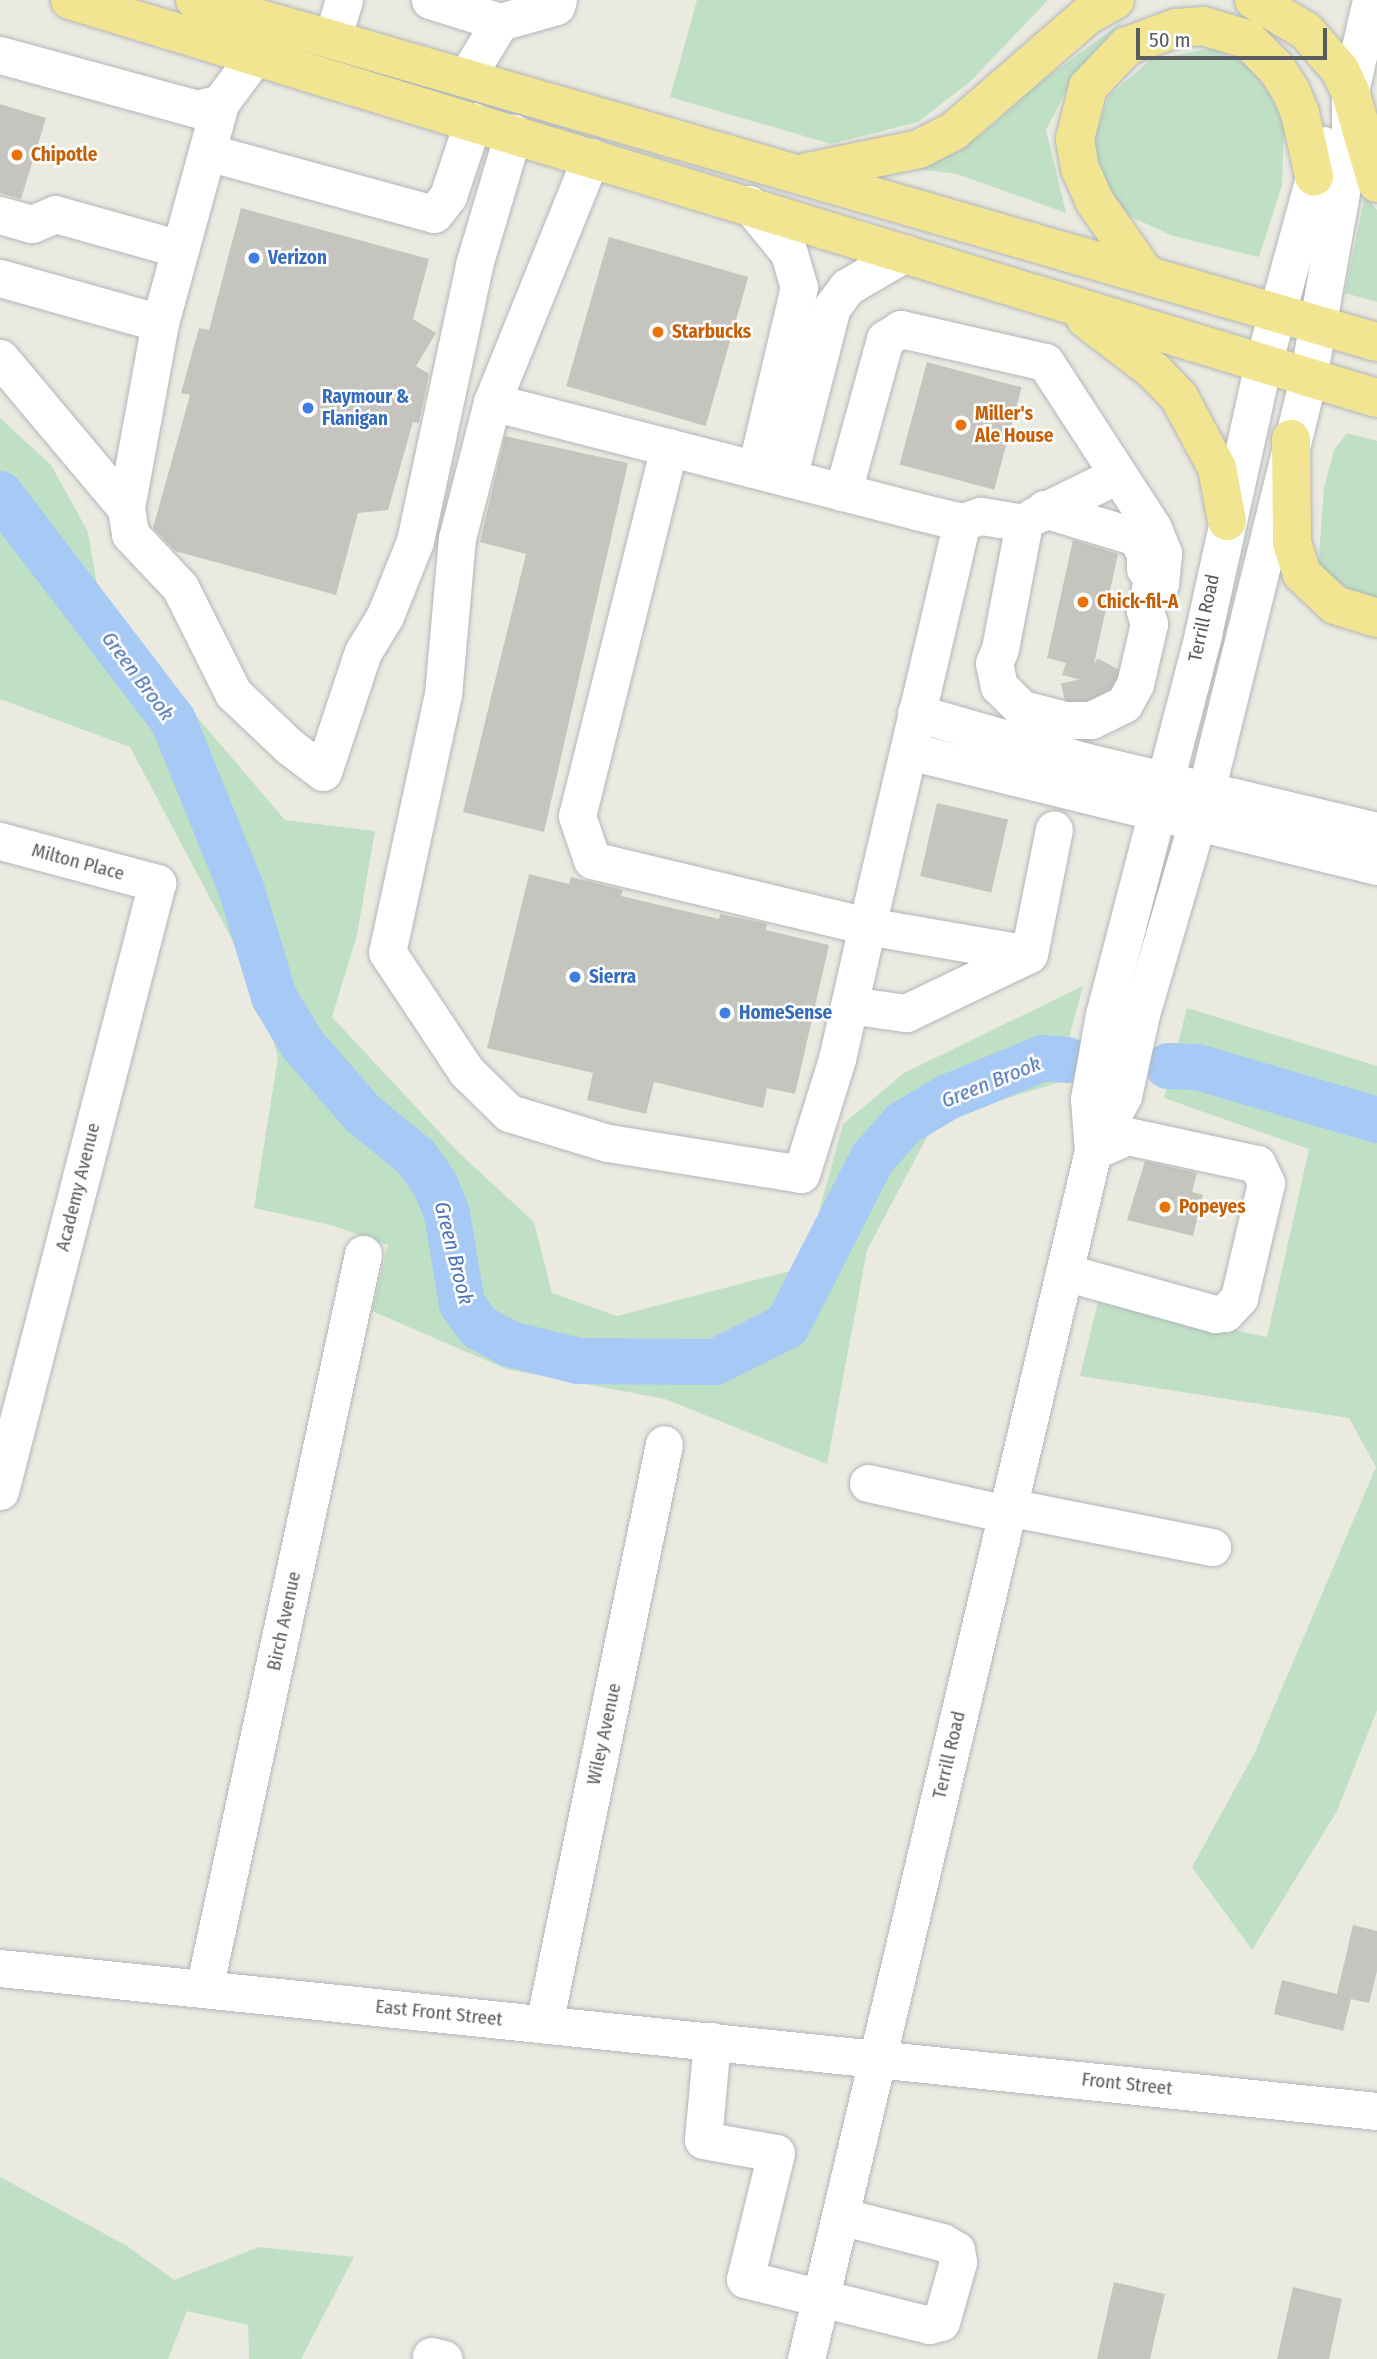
<!DOCTYPE html>
<html>
<head>
<meta charset="utf-8">
<style>
	body { margin:0 }
	#map { position:relative; width:1377px; height:2359px; overflow:hidden; background:#ebeae1; font-family:"Fira Sans Condensed",sans-serif }
	div>[style] { position:absolute }
	[style*='--x'] { left:calc(var(--x)*1px); top:calc(var(--y)*1px); width:calc(var(--w)*1px); rotate:calc(var(--a)*1deg) }
	.green>* { inset:0; background:#bfe0c4 }
	.river>* { height:46px; margin:-23px; padding:0 23px; transform-origin:23px; border-radius:23px; background:#a6c9f6 }
	.building>* { inset:0; background:#c6c4be; transform-origin:0 0 }
	.minor-tunnel>* { height:37px; margin-top:-18.5px; transform-origin:0; background:repeating-linear-gradient(90deg,#c6c6c1 0 37px,transparent 0 55px) }
	.roads { filter:drop-shadow(0 0 2px #b3b6ba) drop-shadow(0 0 2px #b3b6ba) }
	.minor>* { height:37px; margin:-18.5px; padding:0 18.5px; transform-origin:18.5px; border-radius:18.5px; background:#fff }
	.highway>* { height:38px; margin:-19px; padding:0 19px; transform-origin:19px; border-radius:19px; background:#f1e591 }
	.dots>* { width:19px; height:19px; translate:-50% -50%; box-sizing:border-box; border:4px solid #fff; border-radius:50% }
	span { translate:-50% -50%; white-space:nowrap; text-align:center; line-height:1.15; -webkit-text-stroke:5px #fff; paint-order:stroke }
	.food-label { font-size:19px; color:#c56008; font-weight:700 }
	.left { translate:0 -50%; text-align:left }
	.shop-label { font-size:19px; color:#366cbe; font-weight:700 }
	.street-label { font-size:19px; color:#595c60 }
	.water-label { font-size:21px; color:#4c72b5; font-style:italic }
	.scale { position:absolute; left:1136px; top:28px; width:191px; height:32px; box-sizing:border-box; border:4px solid #595c60; border-top:0; padding-left:9px; font-size:21px; line-height:24px; white-space:nowrap; color:#595c60; -webkit-text-stroke:5px #fff; paint-order:stroke }
</style>
</head>
<body>
<div id="map">
	<div class="green">
		<i style="clip-path:polygon(697px 0,1048px 0,970px 82px,918px 122px,831px 144px,670px 97px)"></i>
		<i style="clip-path:polygon(1123px 21px,1076px 72px,1046px 130px,1066px 213px,957px 174px,912px 168px,982px 134px,1038px 84px)"></i>
		<i style="clip-path:polygon(1212px 48px,1248px 65px,1268px 91px,1284px 125px,1282px 185px,1259px 257px,1173px 236px,1129px 216px,1101px 190px,1093px 143px,1108px 97px,1150px 60px)"></i>
		<i style="clip-path:polygon(1365px 195px,1377px 210px,1377px 302px,1345px 293px)"></i>
		<i style="clip-path:polygon(0 418px,51px 465px,88px 532px,100px 603px,285px 820px,375px 831px,357px 935px,332px 1017px,458px 1152px,534px 1222px,552px 1293px,617px 1316px,794px 1270px,812px 1237px,843px 1124px,904px 1073px,1083px 986px,1057px 1083px,958px 1113px,927px 1137px,867px 1250px,827px 1464px,665px 1399px,506px 1369px,372px 1311px,388px 1245px,331px 1225px,254px 1208px,278px 1057px,256px 985px,130px 747px,0 699px)"></i>
		<i style="clip-path:polygon(1347px 433px,1377px 441px,1377px 602px,1347px 595px,1318px 569px,1324px 488px,1334px 450px)"></i>
		<i style="clip-path:polygon(1187px 1008px,1377px 1066px,1377px 1710px,1337px 1811px,1252px 1950px,1192px 1867px,1254px 1754px,1376px 1467px,1349px 1418px,1080px 1376px,1098px 1302px,1267px 1337px,1309px 1149px,1164px 1098px)"></i>
		<i style="clip-path:polygon(0 2177px,127px 2246px,174px 2280px,259px 2247px,354px 2257px,301px 2359px,249px 2359px,248px 2325px,187px 2311px,168px 2359px,0 2359px)"></i>
	</div>
	<div class="river">
		<i style="--x:0;--y:494;--w:285;--a:52.6"></i>
		<i style="--x:173;--y:720;--w:184;--a:68"></i>
		<i style="--x:242;--y:891;--w:111;--a:73.2"></i>
		<i style="--x:274;--y:997;--w:56;--a:58.9"></i>
		<i style="--x:303;--y:1045;--w:91;--a:49"></i>
		<i style="--x:363;--y:1114;--w:68;--a:39.1"></i>
		<i style="--x:416;--y:1157;--w:33;--a:55"></i>
		<i style="--x:435;--y:1184;--w:32;--a:68"></i>
		<i style="--x:447;--y:1214;--w:91;--a:80.5"></i>
		<i style="--x:462;--y:1304;--w:29;--a:54"></i>
		<i style="--x:479;--y:1327;--w:35;--a:29"></i>
		<i style="--x:510;--y:1344;--w:70;--a:14"></i>
		<i style="--x:578;--y:1361;--w:137;--a:0.4"></i>
		<i style="--x:715;--y:1362;--w:80;--a:-26.6"></i>
		<i style="--x:787;--y:1326;--w:187;--a:-63"></i>
		<i style="--x:872;--y:1159;--w:48;--a:-48.4"></i>
		<i style="--x:904;--y:1123;--w:51;--a:-30.6"></i>
		<i style="--x:948;--y:1097;--w:103;--a:-22.3"></i>
		<i style="--x:1043;--y:1058;--w:25;--a:5"></i>
		<i style="--x:1168;--y:1066;--w:29;--a:2"></i>
		<i style="--x:1197;--y:1067;--w:188;--a:16.4"></i>
	</div>
	<div class="building">
		<i style="clip-path:polygon(0 104px,46px 118px,21px 199px,0 193px)"></i>
		<i style="clip-path:polygon(241px 208px,429px 259px,413px 319px,436px 333px,416px 366px,429px 374px,419px 423px,413px 422px,388px 510px,358px 513px,336px 595px,175px 551px,153px 528px,190px 395px,181px 393px,199px 328px,209px 330px)"></i>
		<i style="left:609px;top:237px;width:145px;height:155px;rotate:16deg"></i>
		<i style="left:927px;top:362px;width:98px;height:106px;rotate:15deg"></i>
		<i style="clip-path:polygon(505px 436px,628px 463px,544px 832px,463px 812px,526px 554px,480px 542px)"></i>
		<i style="clip-path:polygon(1073px 540px,1118px 554px,1090px 682px,1062px 675px,1066px 663px,1047px 658px)"></i>
		<i style="left:937px;top:803px;width:73px;height:75px;rotate:13deg"></i>
		<i style="clip-path:polygon(529px 874px,569px 884px,571px 877px,623px 890px,621px 896px,719px 919px,720px 914px,767px 924px,766px 930px,829px 945px,795px 1094px,767px 1088px,763px 1108px,654px 1082px,646px 1114px,587px 1100px,593px 1073px,487px 1048px)"></i>
		<i style="clip-path:polygon(1145px 1161px,1197px 1173px,1192px 1192px,1203px 1195px,1193px 1236px,1127px 1220px)"></i>
		<i style="clip-path:polygon(1353px 1925px,1377px 1931px,1377px 1971px,1369px 2003px,1351px 1999px,1343px 2031px,1274px 2014px,1282px 1980px,1337px 1994px)"></i>
		<i style="clip-path:polygon(1114px 2282px,1165px 2294px,1150px 2359px,1097px 2359px)"></i>
		<i style="clip-path:polygon(1293px 2287px,1342px 2299px,1329px 2359px,1277px 2359px)"></i>
	</div>
	<div class="minor-tunnel">
		<i style="--x:1065;--y:701;--w:36;--a:-13"></i>
		<i style="--x:1100;--y:693;--w:30;--a:-63"></i>
	</div>
	<div class="roads">
		<div class="minor">
			<i style="--x:430;--y:0;--w:73;--a:17.4"></i>
			<i style="--x:500;--y:22;--w:58;--a:-15.9"></i>
			<i style="--x:556;--y:6;--w:6;--a:-72"></i>
			<i style="--x:332;--y:39;--w:41;--a:-72.9"></i>
			<i style="--x:0;--y:55;--w:204;--a:15.3"></i>
			<i style="--x:197;--y:109;--w:24;--a:-15"></i>
			<i style="--x:467;--y:76;--w:63;--a:-58.6"></i>
			<i style="--x:207;--y:152;--w:235;--a:15.3"></i>
			<i style="--x:434;--y:214;--w:23;--a:-52"></i>
			<i style="--x:448;--y:196;--w:79;--a:-71.6"></i>
			<i style="--x:591;--y:157;--w:264;--a:112"></i>
			<i style="--x:492;--y:402;--w:140;--a:104.4"></i>
			<i style="--x:457;--y:538;--w:157;--a:95.1"></i>
			<i style="--x:443;--y:694;--w:264;--a:102.2"></i>
			<i style="--x:387;--y:952;--w:143;--a:56.4"></i>
			<i style="--x:466;--y:1071;--w:60;--a:44.3"></i>
			<i style="--x:509;--y:1113;--w:103;--a:16.9"></i>
			<i style="--x:608;--y:1143;--w:195;--a:9.1"></i>
			<i style="--x:801;--y:1174;--w:121;--a:-72.6"></i>
			<i style="--x:837;--y:1059;--w:136;--a:-77.3"></i>
			<i style="--x:867;--y:926;--w:164;--a:9.8"></i>
			<i style="--x:749;--y:204;--w:63;--a:50.8"></i>
			<i style="--x:789;--y:253;--w:35;--a:74"></i>
			<i style="--x:799;--y:287;--w:187;--a:103.3"></i>
			<i style="--x:0;--y:215;--w:33;--a:16"></i>
			<i style="--x:32;--y:224;--w:25;--a:-23"></i>
			<i style="--x:55;--y:214;--w:130;--a:15.6"></i>
			<i style="--x:0;--y:278;--w:166;--a:15.7"></i>
			<i style="--x:160;--y:323;--w:228;--a:-74.7"></i>
			<i style="--x:220;--y:103;--w:59;--a:-53.3"></i>
			<i style="--x:0;--y:358;--w:196;--a:50"></i>
			<i style="--x:126;--y:508;--w:188;--a:-79.6"></i>
			<i style="--x:492;--y:402;--w:438;--a:14.4"></i>
			<i style="--x:916;--y:511;--w:47;--a:13.4"></i>
			<i style="--x:962;--y:522;--w:20;--a:-18"></i>
			<i style="--x:981;--y:516;--w:44;--a:9.2"></i>
			<i style="--x:1024;--y:523;--w:128;--a:100.8"></i>
			<i style="--x:1000;--y:649;--w:15;--a:113"></i>
			<i style="--x:994;--y:663;--w:24;--a:78"></i>
			<i style="--x:999;--y:686;--w:33;--a:45"></i>
			<i style="--x:1022;--y:709;--w:44;--a:14.3"></i>
			<i style="--x:1065;--y:720;--w:26;--a:0"></i>
			<i style="--x:1091;--y:720;--w:37;--a:-26"></i>
			<i style="--x:1124;--y:704;--w:23;--a:-61"></i>
			<i style="--x:1135;--y:684;--w:62;--a:-76.9"></i>
			<i style="--x:1149;--y:624;--w:14;--a:-107"></i>
			<i style="--x:1145;--y:611;--w:23;--a:-77"></i>
			<i style="--x:1150;--y:589;--w:12;--a:-31"></i>
			<i style="--x:1160;--y:583;--w:30;--a:-84"></i>
			<i style="--x:1163;--y:553;--w:27;--a:-112"></i>
			<i style="--x:1153;--y:528;--w:198;--a:-123"></i>
			<i style="--x:1045;--y:362;--w:148;--a:-167.1"></i>
			<i style="--x:901;--y:329;--w:19;--a:148"></i>
			<i style="--x:885;--y:339;--w:159;--a:105.4"></i>
			<i style="--x:669;--y:447;--w:380;--a:104"></i>
			<i style="--x:577;--y:816;--w:46;--a:71.2"></i>
			<i style="--x:592;--y:860;--w:283;--a:13.5"></i>
			<i style="--x:867;--y:926;--w:415;--a:-76.8"></i>
			<i style="--x:788;--y:478;--w:177;--a:-75.6"></i>
			<i style="--x:832;--y:307;--w:25;--a:-53"></i>
			<i style="--x:847;--y:287;--w:67;--a:-30.4"></i>
			<i style="--x:126;--y:508;--w:26;--a:81"></i>
			<i style="--x:130;--y:534;--w:73;--a:46.7"></i>
			<i style="--x:180;--y:587;--w:119;--a:63.4"></i>
			<i style="--x:233;--y:693;--w:79;--a:43.5"></i>
			<i style="--x:290;--y:747;--w:41;--a:37.1"></i>
			<i style="--x:323;--y:772;--w:126;--a:-71.6"></i>
			<i style="--x:363;--y:652;--w:42;--a:-58.6"></i>
			<i style="--x:385;--y:616;--w:81;--a:-68.2"></i>
			<i style="--x:415;--y:541;--w:282;--a:-77.9"></i>
			<i style="--x:474;--y:265;--w:138;--a:-73.5"></i>
			<i style="--x:1044;--y:509;--w:96;--a:16.9"></i>
			<i style="--x:1136;--y:537;--w:18;--a:61"></i>
			<i style="--x:1145;--y:553;--w:16;--a:90"></i>
			<i style="--x:1032;--y:517;--w:93;--a:-26.3"></i>
			<i style="--x:916;--y:713;--w:174;--a:16"></i>
			<i style="--x:1083;--y:761;--w:302;--a:13.4"></i>
			<i style="--x:909;--y:751;--w:482;--a:13.8"></i>
			<i style="--x:0;--y:841;--w:163;--a:15"></i>
			<i style="--x:157;--y:883;--w:628;--a:104.48"></i>
			<i style="--x:849;--y:1005;--w:58;--a:8"></i>
			<i style="--x:906;--y:1013;--w:136;--a:-25.6"></i>
			<i style="--x:1029;--y:954;--w:127;--a:-78.7"></i>
			<i style="--x:1093;--y:1151;--w:52;--a:-94.4"></i>
			<i style="--x:1089;--y:1099;--w:85;--a:-79.9"></i>
			<i style="--x:1104;--y:1015;--w:394;--a:-75.4"></i>
			<i style="--x:1203;--y:634;--w:277;--a:-77.5"></i>
			<i style="--x:1263;--y:364;--w:227;--a:-74.7"></i>
			<i style="--x:1064;--y:1272;--w:157;--a:15.5"></i>
			<i style="--x:1215;--y:1314;--w:10;--a:-6"></i>
			<i style="--x:1225;--y:1313;--w:21;--a:-47"></i>
			<i style="--x:1239;--y:1298;--w:118;--a:-76.8"></i>
			<i style="--x:1266;--y:1183;--w:21;--a:-115"></i>
			<i style="--x:1257;--y:1164;--w:133;--a:-167.8"></i>
			<i style="--x:1127;--y:1136;--w:37;--a:156"></i>
			<i style="--x:868;--y:1483;--w:142;--a:12.6"></i>
			<i style="--x:1008;--y:1507;--w:208;--a:11.1"></i>
			<i style="--x:0;--y:1968;--w:1384;--a:5.93"></i>
			<i style="--x:204;--y:1989;--w:752;--a:-77.79"></i>
			<i style="--x:544;--y:2024;--w:592;--a:-78.31"></i>
			<i style="--x:712;--y:2041;--w:99;--a:95.2"></i>
			<i style="--x:703;--y:2140;--w:74;--a:10.1"></i>
			<i style="--x:776;--y:2153;--w:130;--a:103.8"></i>
			<i style="--x:745;--y:2279;--w:190;--a:14"></i>
			<i style="--x:929;--y:2325;--w:12;--a:-14"></i>
			<i style="--x:941;--y:2322;--w:62;--a:-74.2"></i>
			<i style="--x:958;--y:2262;--w:12;--a:-99"></i>
			<i style="--x:956;--y:2250;--w:16;--a:-150"></i>
			<i style="--x:942;--y:2242;--w:105;--a:-165.7"></i>
			<i style="--x:431;--y:2356;--w:13;--a:13"></i>
			<i style="--x:806;--y:2359;--w:1242;--a:-76.64"></i>
			<i style="--x:1093;--y:1151;--w:63;--a:-61.4"></i>
			<i style="--x:1123;--y:1096;--w:84;--a:-77.6"></i>
			<i style="--x:1141;--y:1014;--w:232;--a:-73.7"></i>
			<i style="--x:1206;--y:791;--w:425;--a:-76.1"></i>
			<i style="--x:1308;--y:378;--w:239;--a:-79.9"></i>
			<i style="--x:1350;--y:143;--w:52;--a:-90"></i>
			<i style="--x:1350;--y:91;--w:93;--a:-77"></i>
		</div>
		<div class="highway">
			<i style="--x:70;--y:0;--w:1366;--a:16.94"></i>
			<i style="--x:195;--y:0;--w:1230;--a:16.14"></i>
			<i style="--x:1254;--y:0;--w:61;--a:30.8"></i>
			<i style="--x:1306;--y:31;--w:52;--a:48.9"></i>
			<i style="--x:1340;--y:70;--w:23;--a:65"></i>
			<i style="--x:1350;--y:91;--w:96;--a:73.6"></i>
			<i style="--x:807;--y:172;--w:114;--a:-11.6"></i>
			<i style="--x:919;--y:149;--w:39;--a:-27"></i>
			<i style="--x:954;--y:131;--w:177;--a:-40.9"></i>
			<i style="--x:1088;--y:15;--w:31;--a:-29"></i>
			<i style="--x:1146;--y:275;--w:89;--a:-124.9"></i>
			<i style="--x:1095;--y:202;--w:37;--a:-114"></i>
			<i style="--x:1080;--y:168;--w:29;--a:-100"></i>
			<i style="--x:1075;--y:139;--w:54;--a:-76"></i>
			<i style="--x:1088;--y:87;--w:57;--a:-46.4"></i>
			<i style="--x:1127;--y:46;--w:52;--a:-20.2"></i>
			<i style="--x:1176;--y:28;--w:27;--a:-4"></i>
			<i style="--x:1203;--y:26;--w:46;--a:16.5"></i>
			<i style="--x:1247;--y:39;--w:42;--a:45"></i>
			<i style="--x:1277;--y:69;--w:26;--a:58"></i>
			<i style="--x:1291;--y:91;--w:24;--a:68"></i>
			<i style="--x:1300;--y:113;--w:65;--a:77.5"></i>
			<i style="--x:1086;--y:319;--w:86;--a:37.4"></i>
			<i style="--x:1154;--y:371;--w:36;--a:46"></i>
			<i style="--x:1179;--y:397;--w:81;--a:61.8"></i>
			<i style="--x:1217;--y:468;--w:54;--a:79.3"></i>
			<i style="--x:1291;--y:439;--w:104;--a:89.4"></i>
			<i style="--x:1292;--y:543;--w:33;--a:72"></i>
			<i style="--x:1302;--y:574;--w:45;--a:43.2"></i>
			<i style="--x:1335;--y:605;--w:44;--a:17.2"></i>
		</div>
	</div>
	<div class="dots">
		<i style="left:17px;top:155px;background:#e8710a"></i>
		<i style="left:254px;top:258px;background:#3f7fe0"></i>
		<i style="left:658px;top:332px;background:#e8710a"></i>
		<i style="left:308px;top:408px;background:#3f7fe0"></i>
		<i style="left:961px;top:425px;background:#e8710a"></i>
		<i style="left:1083px;top:602px;background:#e8710a"></i>
		<i style="left:575px;top:977px;background:#3f7fe0"></i>
		<i style="left:725px;top:1013px;background:#3f7fe0"></i>
		<i style="left:1165px;top:1207px;background:#e8710a"></i>
	</div>
	<div class="food-label">
		<span class="left" style="left:31px;top:155px">Chipotle</span>
		<span class="left" style="left:672px;top:332px">Starbucks</span>
		<span class="left" style="left:975px;top:425px">Miller's<br>Ale House</span>
		<span class="left" style="left:1097px;top:602px">Chick-fil-A</span>
		<span class="left" style="left:1179px;top:1207px">Popeyes</span>
	</div>
	<div class="shop-label">
		<span class="left" style="left:268px;top:258px">Verizon</span>
		<span class="left" style="left:322px;top:408px">Raymour &amp;<br>Flanigan</span>
		<span class="left" style="left:589px;top:977px">Sierra</span>
		<span class="left" style="left:739px;top:1013px">HomeSense</span>
	</div>
	<div class="street-label">
		<span style="left:1204px;top:618px;rotate:-78deg">Terrill Road</span>
		<span style="left:78px;top:862px;rotate:15deg">Milton Place</span>
		<span style="left:78px;top:1187px;rotate:-76deg">Academy Avenue</span>
		<span style="left:284px;top:1621px;rotate:-78deg">Birch Avenue</span>
		<span style="left:604px;top:1734px;rotate:-78deg">Wiley Avenue</span>
		<span style="left:949px;top:1755px;rotate:-77deg">Terrill Road</span>
		<span style="left:439px;top:2013px;rotate:6deg">East Front Street</span>
		<span style="left:1127px;top:2084px;rotate:6deg">Front Street</span>
	</div>
	<div class="water-label">
		<span style="left:138px;top:676px;rotate:53deg">Green Brook</span>
		<span style="left:991px;top:1082px;rotate:-22deg">Green Brook</span>
		<span style="left:454px;top:1253px;rotate:76deg">Green Brook</span>
	</div>
	<div class="scale">50 m</div>
</div>
</body>
</html>
